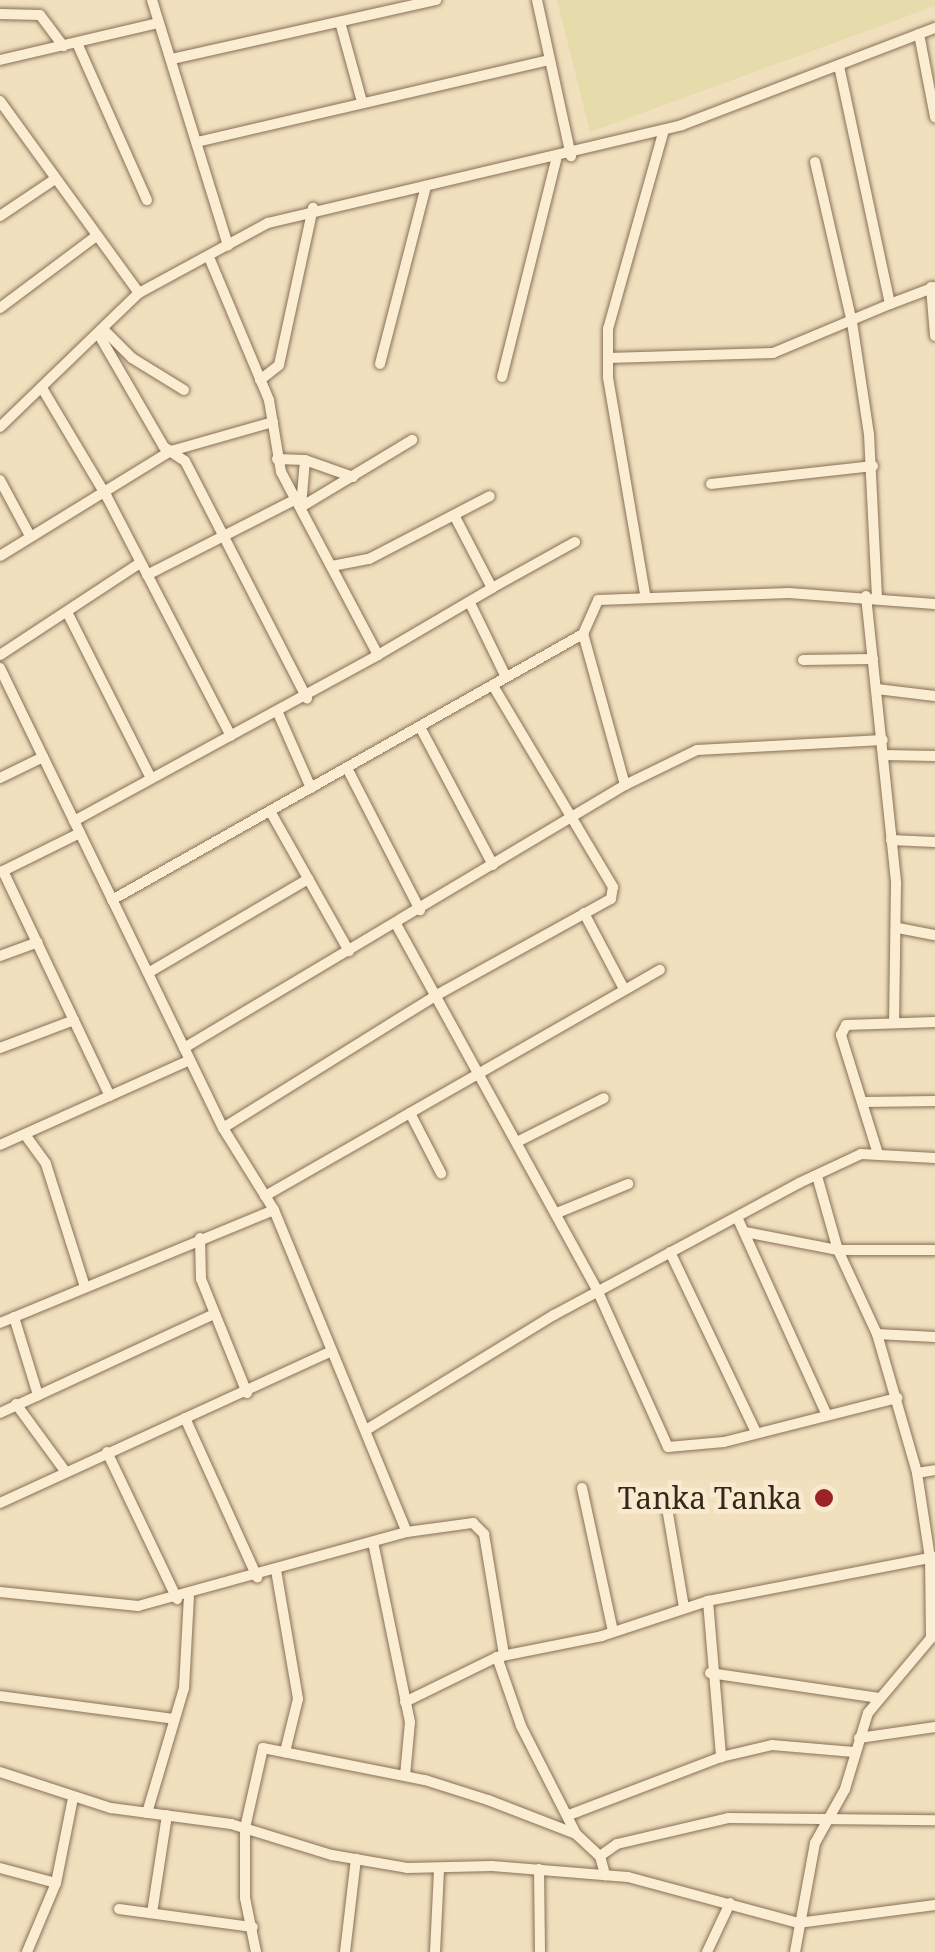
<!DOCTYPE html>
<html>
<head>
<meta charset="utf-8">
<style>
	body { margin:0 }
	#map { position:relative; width:935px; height:1952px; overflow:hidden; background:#f0e0be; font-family:"Noto Serif",serif }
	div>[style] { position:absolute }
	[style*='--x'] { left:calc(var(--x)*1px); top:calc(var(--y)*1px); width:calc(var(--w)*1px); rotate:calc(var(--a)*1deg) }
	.farmland>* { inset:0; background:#e6dbab }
	.roads { filter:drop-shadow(0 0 2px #897056) drop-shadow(0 0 2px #897056) }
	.minor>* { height:10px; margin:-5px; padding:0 5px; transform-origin:5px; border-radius:5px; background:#faedd2 }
	.dots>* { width:28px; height:28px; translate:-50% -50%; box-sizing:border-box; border:5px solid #f7eace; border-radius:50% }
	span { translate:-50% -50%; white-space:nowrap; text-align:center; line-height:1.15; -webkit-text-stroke:9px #f7eace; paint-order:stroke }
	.poi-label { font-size:30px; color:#38281b }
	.right { translate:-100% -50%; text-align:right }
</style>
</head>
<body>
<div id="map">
	<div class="farmland">
		<i style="clip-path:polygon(557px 0,935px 0,935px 6px,590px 132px)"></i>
	</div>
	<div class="roads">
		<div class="minor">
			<i style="--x:152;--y:0;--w:257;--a:72.8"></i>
			<i style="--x:537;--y:0;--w:160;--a:77.7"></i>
			<i style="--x:0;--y:14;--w:40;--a:1.4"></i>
			<i style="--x:40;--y:15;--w:39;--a:53"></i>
			<i style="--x:340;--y:22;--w:83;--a:74.6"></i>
			<i style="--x:919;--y:34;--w:85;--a:79.1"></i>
			<i style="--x:77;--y:43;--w:172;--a:66"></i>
			<i style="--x:172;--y:59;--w:271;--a:-12.6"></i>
			<i style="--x:0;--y:60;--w:162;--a:-13.2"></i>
			<i style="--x:839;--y:66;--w:243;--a:77.9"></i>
			<i style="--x:890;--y:304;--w:48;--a:-20.7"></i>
			<i style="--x:0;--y:101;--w:237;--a:54.1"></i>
			<i style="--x:197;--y:142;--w:361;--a:-13.1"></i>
			<i style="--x:815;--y:162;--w:164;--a:77"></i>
			<i style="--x:852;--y:322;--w:113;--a:81.4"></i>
			<i style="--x:869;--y:434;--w:164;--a:87.2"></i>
			<i style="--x:0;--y:216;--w:63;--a:-33.9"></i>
			<i style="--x:931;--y:287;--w:49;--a:85.3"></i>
			<i style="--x:0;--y:308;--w:119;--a:-36.8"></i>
			<i style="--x:104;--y:330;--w:40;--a:45"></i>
			<i style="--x:132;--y:358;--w:61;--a:31.6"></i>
			<i style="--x:99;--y:335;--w:129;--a:59.9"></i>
			<i style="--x:164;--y:447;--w:25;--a:34"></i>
			<i style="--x:185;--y:461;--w:267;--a:62.8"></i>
			<i style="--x:608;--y:358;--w:165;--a:-1.7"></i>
			<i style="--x:773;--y:353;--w:127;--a:-22.7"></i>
			<i style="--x:380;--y:364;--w:184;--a:-75.5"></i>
			<i style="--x:502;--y:377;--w:224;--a:-76"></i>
			<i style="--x:260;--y:380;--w:24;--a:-38"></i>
			<i style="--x:279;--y:365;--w:161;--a:-77.8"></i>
			<i style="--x:42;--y:388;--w:127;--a:59.2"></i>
			<i style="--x:107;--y:497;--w:269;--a:62.6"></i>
			<i style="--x:0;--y:427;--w:193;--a:-44"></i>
			<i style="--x:139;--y:293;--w:147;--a:-28.5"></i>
			<i style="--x:268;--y:223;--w:425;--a:-13.3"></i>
			<i style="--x:682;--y:125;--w:271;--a:-21"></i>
			<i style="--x:277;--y:459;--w:28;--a:2"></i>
			<i style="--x:305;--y:460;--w:51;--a:19.5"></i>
			<i style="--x:0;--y:480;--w:64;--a:61.8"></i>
			<i style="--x:711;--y:484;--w:163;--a:-6.3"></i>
			<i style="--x:301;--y:506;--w:46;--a:-85"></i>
			<i style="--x:301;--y:507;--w:130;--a:-31.1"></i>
			<i style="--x:0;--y:556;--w:201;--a:-31.6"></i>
			<i style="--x:171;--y:451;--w:106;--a:-15.9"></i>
			<i style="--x:332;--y:566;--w:38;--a:-11"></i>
			<i style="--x:369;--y:559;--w:136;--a:-27.5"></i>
			<i style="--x:147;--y:575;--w:167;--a:-27"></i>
			<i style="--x:492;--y:588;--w:95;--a:-29"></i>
			<i style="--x:645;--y:594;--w:220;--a:-99.7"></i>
			<i style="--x:608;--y:377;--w:48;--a:-90"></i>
			<i style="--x:608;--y:329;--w:207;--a:-74.3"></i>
			<i style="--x:866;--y:596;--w:289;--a:84"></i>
			<i style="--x:896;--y:883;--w:138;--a:90.8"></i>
			<i style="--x:470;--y:603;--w:82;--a:64.1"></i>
			<i style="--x:67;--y:612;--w:186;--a:63.2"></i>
			<i style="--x:0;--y:655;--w:168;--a:-33.3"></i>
			<i style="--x:378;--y:655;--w:132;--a:-30.4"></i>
			<i style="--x:492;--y:588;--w:82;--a:-117.5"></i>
			<i style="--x:803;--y:660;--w:70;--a:-0.8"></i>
			<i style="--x:0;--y:668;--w:511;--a:64.14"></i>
			<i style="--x:223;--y:1128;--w:97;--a:58.1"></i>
			<i style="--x:274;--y:1210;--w:348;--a:67.6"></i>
			<i style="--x:877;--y:689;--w:58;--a:6.9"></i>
			<i style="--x:278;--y:713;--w:82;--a:66.3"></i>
			<i style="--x:420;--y:727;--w:156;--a:62.1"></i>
			<i style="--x:883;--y:755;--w:52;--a:1.1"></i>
			<i style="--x:347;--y:768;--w:160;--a:62.8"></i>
			<i style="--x:0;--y:778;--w:48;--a:-26"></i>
			<i style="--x:625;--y:785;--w:157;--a:-105.5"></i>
			<i style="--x:583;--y:634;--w:37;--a:-66"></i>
			<i style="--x:598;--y:600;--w:191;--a:-2.1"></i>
			<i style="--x:789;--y:593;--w:146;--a:4.3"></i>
			<i style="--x:270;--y:811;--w:161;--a:60.6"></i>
			<i style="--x:74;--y:821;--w:346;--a:-28.6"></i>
			<i style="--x:378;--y:655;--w:207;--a:-117.9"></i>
			<i style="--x:281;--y:472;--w:73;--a:-99.5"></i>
			<i style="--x:269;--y:400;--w:155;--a:-112.8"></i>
			<i style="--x:891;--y:840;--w:44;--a:2.6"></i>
			<i style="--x:3;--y:871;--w:249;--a:64.6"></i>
			<i style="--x:1;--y:872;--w:88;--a:-26.3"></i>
			<i style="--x:112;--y:900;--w:541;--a:-29.46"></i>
			<i style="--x:584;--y:913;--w:86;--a:62.2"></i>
			<i style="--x:396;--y:924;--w:420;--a:61.2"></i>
			<i style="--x:598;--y:1292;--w:170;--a:65.7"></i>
			<i style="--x:668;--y:1447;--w:56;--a:-5.1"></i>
			<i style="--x:724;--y:1442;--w:179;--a:-14.3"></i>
			<i style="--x:898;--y:928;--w:38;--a:11"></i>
			<i style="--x:0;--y:956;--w:40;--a:-20.2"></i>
			<i style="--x:148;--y:973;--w:186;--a:-30.4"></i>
			<i style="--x:0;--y:1048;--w:79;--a:-20.7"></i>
			<i style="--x:184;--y:1048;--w:513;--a:-30.81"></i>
			<i style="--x:625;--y:785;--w:80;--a:-25.9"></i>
			<i style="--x:697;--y:750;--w:186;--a:-3.1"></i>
			<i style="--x:865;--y:1102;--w:70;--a:-0.8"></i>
			<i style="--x:410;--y:1113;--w:68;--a:62.7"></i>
			<i style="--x:223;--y:1128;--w:250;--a:-31.9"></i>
			<i style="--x:435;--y:996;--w:201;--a:-28.9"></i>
			<i style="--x:611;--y:899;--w:12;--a:-81"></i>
			<i style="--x:613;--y:887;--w:234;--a:-120.8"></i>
			<i style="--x:26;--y:1136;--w:34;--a:54"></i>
			<i style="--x:46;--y:1164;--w:129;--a:72.4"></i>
			<i style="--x:519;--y:1141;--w:95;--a:-26.8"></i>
			<i style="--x:0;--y:1145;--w:208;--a:-24.1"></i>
			<i style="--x:878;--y:1154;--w:125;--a:-107.3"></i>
			<i style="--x:841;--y:1035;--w:11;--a:-63"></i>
			<i style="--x:846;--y:1025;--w:89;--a:-1.9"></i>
			<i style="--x:817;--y:1176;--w:77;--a:74.2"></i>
			<i style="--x:838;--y:1250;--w:93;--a:65.1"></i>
			<i style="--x:877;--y:1334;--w:145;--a:73.9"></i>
			<i style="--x:265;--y:1196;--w:455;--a:-29.8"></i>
			<i style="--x:557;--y:1213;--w:77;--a:-22.2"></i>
			<i style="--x:737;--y:1217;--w:215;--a:65.6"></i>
			<i style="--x:745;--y:1232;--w:95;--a:11"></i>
			<i style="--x:838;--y:1250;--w:97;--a:0"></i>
			<i style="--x:200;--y:1238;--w:41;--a:88.6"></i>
			<i style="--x:201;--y:1279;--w:123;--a:68"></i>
			<i style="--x:670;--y:1252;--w:199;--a:64.5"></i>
			<i style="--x:14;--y:1317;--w:82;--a:72.9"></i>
			<i style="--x:0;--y:1323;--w:296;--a:-22.4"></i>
			<i style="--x:877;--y:1334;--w:58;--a:3"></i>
			<i style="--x:16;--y:1404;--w:83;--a:53.8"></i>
			<i style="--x:0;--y:1413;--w:236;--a:-24.8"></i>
			<i style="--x:185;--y:1418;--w:175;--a:65.6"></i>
			<i style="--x:366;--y:1430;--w:220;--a:-31.5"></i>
			<i style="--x:554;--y:1315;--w:278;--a:-28.3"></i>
			<i style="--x:799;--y:1183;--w:68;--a:-25.1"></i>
			<i style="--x:861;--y:1154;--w:74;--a:3.1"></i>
			<i style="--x:107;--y:1452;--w:163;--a:64.5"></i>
			<i style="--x:582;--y:1488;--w:146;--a:77.8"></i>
			<i style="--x:666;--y:1502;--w:107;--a:80.3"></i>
			<i style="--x:0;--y:1503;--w:365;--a:-24.6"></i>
			<i style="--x:373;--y:1542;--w:184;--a:78.4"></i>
			<i style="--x:410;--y:1722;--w:54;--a:95.3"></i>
			<i style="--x:276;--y:1570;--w:131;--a:80.3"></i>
			<i style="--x:298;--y:1699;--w:55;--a:103.8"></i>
			<i style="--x:0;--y:1592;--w:139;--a:5.8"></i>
			<i style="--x:138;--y:1606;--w:279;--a:-15.4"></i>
			<i style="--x:407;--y:1532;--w:67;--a:-7.8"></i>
			<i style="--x:473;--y:1523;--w:16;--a:45"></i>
			<i style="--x:484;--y:1534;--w:123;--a:80.6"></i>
			<i style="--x:708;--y:1601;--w:157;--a:85.2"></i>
			<i style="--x:497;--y:1657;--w:73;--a:70.8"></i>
			<i style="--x:521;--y:1726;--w:121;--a:63"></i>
			<i style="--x:710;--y:1673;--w:171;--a:8.4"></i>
			<i style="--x:0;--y:1696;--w:176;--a:7.5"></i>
			<i style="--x:405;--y:1702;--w:102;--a:-26.1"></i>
			<i style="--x:497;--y:1657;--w:107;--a:-11.3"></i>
			<i style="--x:602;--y:1636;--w:112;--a:-18.3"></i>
			<i style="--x:708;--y:1601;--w:231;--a:-11"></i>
			<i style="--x:859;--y:1738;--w:77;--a:-8.2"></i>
			<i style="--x:0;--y:1772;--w:117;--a:18"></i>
			<i style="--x:111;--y:1808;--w:121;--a:7.6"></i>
			<i style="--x:231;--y:1824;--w:106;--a:17.1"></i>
			<i style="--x:332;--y:1855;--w:76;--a:9.8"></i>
			<i style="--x:407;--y:1868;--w:85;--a:-1.3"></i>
			<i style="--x:492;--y:1866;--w:136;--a:4.6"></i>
			<i style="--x:628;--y:1877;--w:176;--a:15.1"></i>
			<i style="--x:798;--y:1923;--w:138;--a:-7.5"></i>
			<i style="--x:147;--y:1813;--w:130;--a:-73.5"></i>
			<i style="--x:184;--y:1688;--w:91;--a:-86.9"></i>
			<i style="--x:569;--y:1815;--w:163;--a:-20.9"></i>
			<i style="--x:721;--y:1757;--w:52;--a:-13.2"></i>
			<i style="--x:772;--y:1745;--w:82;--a:4.9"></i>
			<i style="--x:600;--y:1856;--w:21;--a:-35"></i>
			<i style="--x:617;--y:1844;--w:115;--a:-13.1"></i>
			<i style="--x:729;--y:1818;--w:206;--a:0.6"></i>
			<i style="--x:0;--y:1868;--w:58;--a:15"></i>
			<i style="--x:539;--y:1869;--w:83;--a:89.3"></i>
			<i style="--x:119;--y:1909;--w:135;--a:7.7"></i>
			<i style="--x:152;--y:1913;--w:99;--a:-81.3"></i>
			<i style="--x:27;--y:1952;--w:75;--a:-67.2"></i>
			<i style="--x:56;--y:1883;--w:87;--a:-78.7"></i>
			<i style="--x:256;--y:1952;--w:55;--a:-101.5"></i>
			<i style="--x:245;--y:1898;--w:70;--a:-90"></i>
			<i style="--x:245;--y:1828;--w:82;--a:-77.3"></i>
			<i style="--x:263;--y:1748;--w:165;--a:11.2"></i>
			<i style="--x:425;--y:1780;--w:66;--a:17.6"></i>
			<i style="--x:488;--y:1800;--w:94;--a:21.1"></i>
			<i style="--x:576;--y:1834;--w:33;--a:43"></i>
			<i style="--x:600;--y:1856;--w:20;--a:75"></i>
			<i style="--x:345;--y:1952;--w:94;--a:-83.3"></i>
			<i style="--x:435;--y:1952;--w:82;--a:-87.2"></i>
			<i style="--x:707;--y:1952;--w:54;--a:-64.9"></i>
			<i style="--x:795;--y:1952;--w:111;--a:-79.6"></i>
			<i style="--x:815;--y:1843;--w:62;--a:-60.9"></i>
			<i style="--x:845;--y:1789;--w:79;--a:-73.2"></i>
			<i style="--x:868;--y:1713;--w:98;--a:-50"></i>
			<i style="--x:931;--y:1638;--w:80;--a:-90.7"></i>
			<i style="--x:930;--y:1558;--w:86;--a:-98.7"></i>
			<i style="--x:917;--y:1473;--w:18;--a:-9"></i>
		</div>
	</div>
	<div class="dots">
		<i style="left:824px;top:1498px;background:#9b2327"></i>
	</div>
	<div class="poi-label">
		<span class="right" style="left:802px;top:1498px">Tanka Tanka</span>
	</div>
</div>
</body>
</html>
